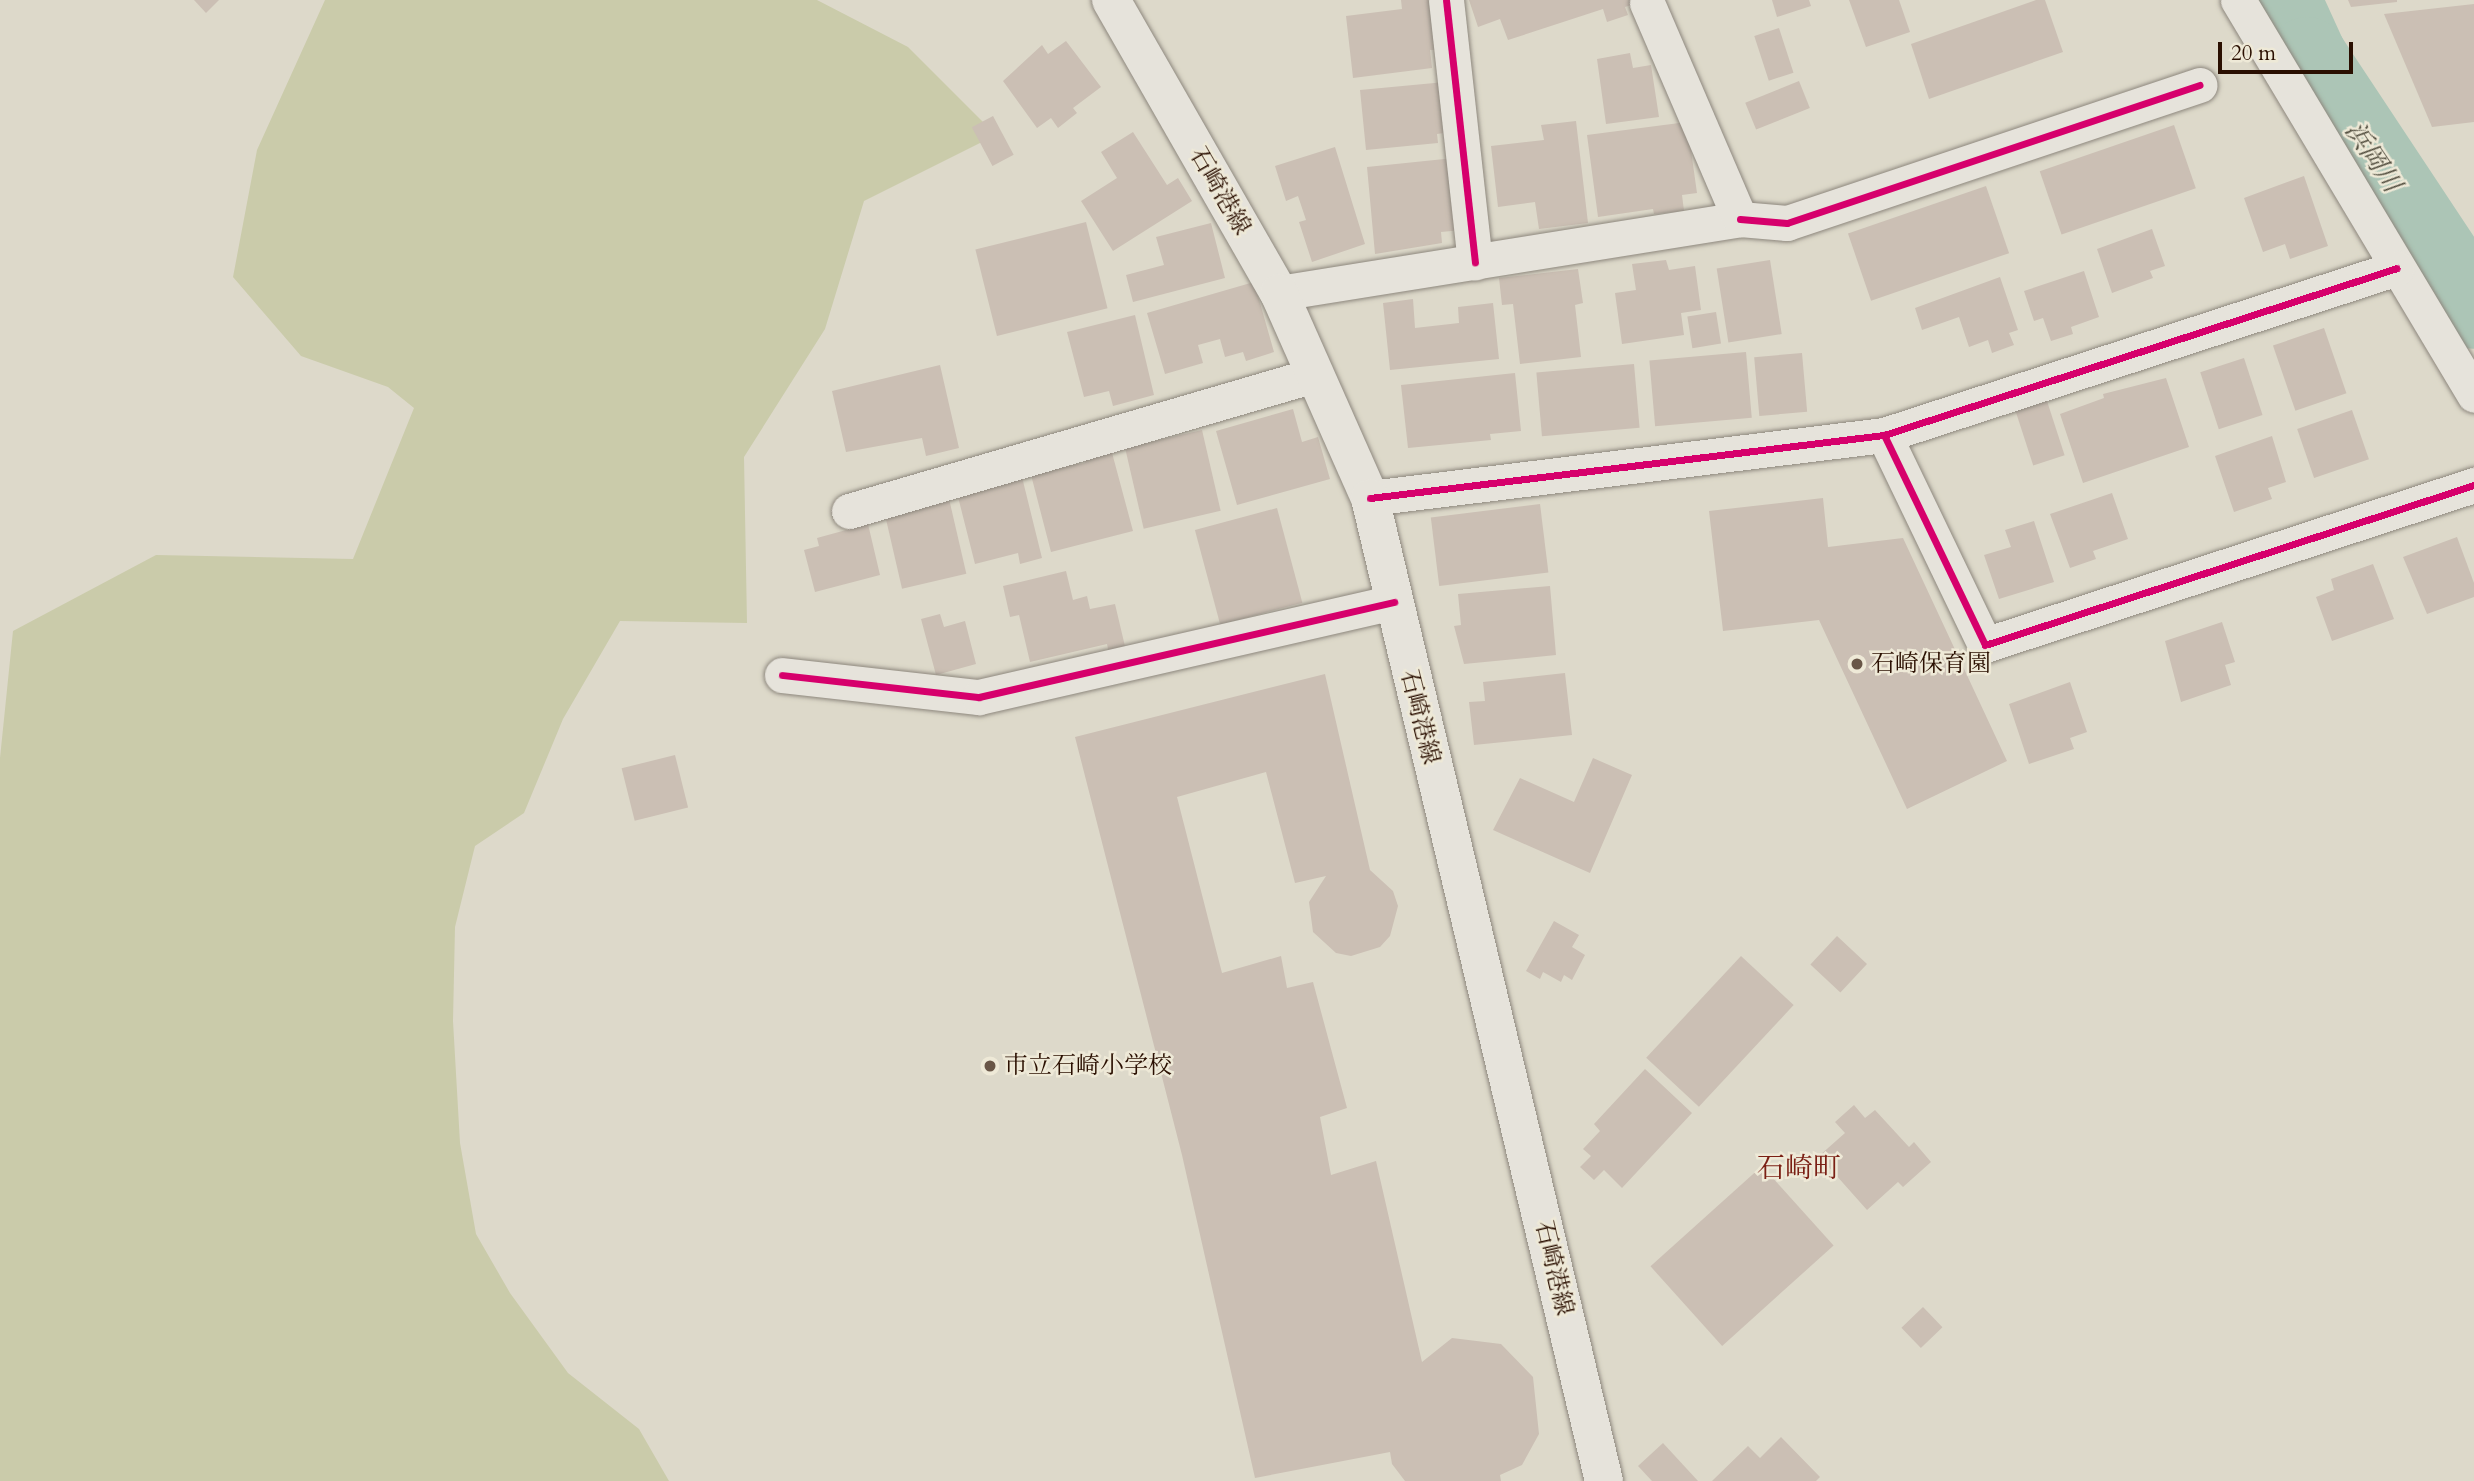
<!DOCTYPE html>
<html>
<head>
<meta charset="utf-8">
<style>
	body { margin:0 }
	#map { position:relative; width:2474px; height:1481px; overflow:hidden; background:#ddd9ca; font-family:Cardo,"Noto Serif JP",serif }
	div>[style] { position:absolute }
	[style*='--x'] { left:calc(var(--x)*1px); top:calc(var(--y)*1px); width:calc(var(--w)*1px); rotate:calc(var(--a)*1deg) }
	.green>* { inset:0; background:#cacbaa }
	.river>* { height:80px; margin:-40px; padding:0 40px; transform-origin:40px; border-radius:40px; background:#acc5b6 }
	.building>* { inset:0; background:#cbbfb4; transform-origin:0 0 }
	.roads { filter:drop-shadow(0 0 2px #8d877d) drop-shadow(0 0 2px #8d877d) }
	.minor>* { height:35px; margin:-17.5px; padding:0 17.5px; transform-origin:17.5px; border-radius:17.5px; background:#e6e3db }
	.secondary>* { height:38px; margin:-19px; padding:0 19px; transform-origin:19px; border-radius:19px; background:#e6e3db }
	.cycleway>* { height:7px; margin:-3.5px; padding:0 3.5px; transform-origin:3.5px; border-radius:3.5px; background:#d6006c }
	.dots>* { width:19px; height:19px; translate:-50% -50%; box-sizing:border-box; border:4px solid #eee9d7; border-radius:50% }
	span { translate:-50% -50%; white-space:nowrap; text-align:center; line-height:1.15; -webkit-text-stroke:5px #eee9d7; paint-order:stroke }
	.street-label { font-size:24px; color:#2a0f01 }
	.poi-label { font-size:24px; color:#2a0f01 }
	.left { translate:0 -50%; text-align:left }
	.water-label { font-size:26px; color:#504c3d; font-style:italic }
	.quarter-label { font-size:28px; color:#7a1f14 }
	.scale { position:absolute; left:2218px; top:42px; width:135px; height:32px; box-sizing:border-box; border:4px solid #2a0f01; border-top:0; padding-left:9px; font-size:21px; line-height:24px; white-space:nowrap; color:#2a0f01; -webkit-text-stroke:5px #eee9d7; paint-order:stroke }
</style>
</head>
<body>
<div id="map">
	<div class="green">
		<i style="clip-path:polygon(325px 0,817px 0,908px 47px,996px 135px,864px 201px,825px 329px,744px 457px,747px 623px,620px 621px,563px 719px,524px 813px,475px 846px,455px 927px,453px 1021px,460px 1143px,476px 1234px,510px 1293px,568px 1373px,639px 1429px,669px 1481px,0 1481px,0 758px,13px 631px,156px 555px,353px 559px,414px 408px,388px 387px,301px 356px,233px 277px,257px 150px)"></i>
	</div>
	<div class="river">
		<i style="--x:2281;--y:0;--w:63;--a:65.5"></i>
		<i style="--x:2307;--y:57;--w:302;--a:56.5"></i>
	</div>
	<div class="building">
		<i style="clip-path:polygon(194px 0,219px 0,206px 13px)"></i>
		<i style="clip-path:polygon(1401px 0,1429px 0,1435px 50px,1430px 50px,1432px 68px,1353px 78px,1346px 16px,1402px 9px)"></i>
		<i style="clip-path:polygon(1469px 0,1631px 0,1632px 5px,1625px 7px,1628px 15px,1607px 22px,1603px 9px,1508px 40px,1500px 19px,1478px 27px)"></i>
		<i style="clip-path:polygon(1772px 0,1809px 0,1811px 6px,1777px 17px)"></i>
		<i style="clip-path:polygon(1849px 0,1899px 0,1910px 32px,1866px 47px)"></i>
		<i style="clip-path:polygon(2036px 0,2045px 0,2063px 52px,1929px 99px,1911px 44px)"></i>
		<i style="clip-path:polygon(2348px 0,2397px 0,2397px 2px,2351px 7px)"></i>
		<i style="clip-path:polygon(2474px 4px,2474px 122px,2432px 127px,2384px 14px)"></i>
		<i style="left:1779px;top:28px;width:47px;height:26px;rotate:72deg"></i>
		<i style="clip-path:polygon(1066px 41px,1101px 87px,1073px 108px,1077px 113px,1058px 128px,1051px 118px,1037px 128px,1003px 81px,1042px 45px,1048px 54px)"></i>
		<i style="clip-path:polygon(1630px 53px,1633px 68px,1651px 65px,1659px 117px,1606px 124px,1597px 59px)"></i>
		<i style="left:1799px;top:81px;width:29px;height:58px;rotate:68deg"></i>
		<i style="clip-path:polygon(1445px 82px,1450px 132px,1437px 134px,1438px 143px,1366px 150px,1360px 90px)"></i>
		<i style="left:993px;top:116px;width:44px;height:24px;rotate:62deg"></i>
		<i style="clip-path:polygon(1576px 121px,1588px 223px,1539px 229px,1535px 202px,1498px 207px,1491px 146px,1544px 140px,1541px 125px)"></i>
		<i style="clip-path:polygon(1687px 122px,1697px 193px,1682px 195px,1684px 211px,1654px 214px,1653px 209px,1598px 217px,1587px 135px)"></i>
		<i style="left:2174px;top:125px;width:67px;height:142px;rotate:71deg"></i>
		<i style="clip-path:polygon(1133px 132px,1167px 185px,1178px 178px,1192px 201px,1113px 251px,1081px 201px,1117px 178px,1101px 152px)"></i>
		<i style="clip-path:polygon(1335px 147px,1365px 244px,1312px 262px,1299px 222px,1306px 220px,1298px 196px,1286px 201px,1275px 166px)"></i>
		<i style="clip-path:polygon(1454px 158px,1462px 230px,1441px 232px,1442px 243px,1375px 254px,1367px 167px)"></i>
		<i style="clip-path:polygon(2304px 176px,2328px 246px,2290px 259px,2285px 244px,2263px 252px,2244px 198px)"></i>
		<i style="left:1986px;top:186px;width:71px;height:146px;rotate:71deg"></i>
		<i style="left:1086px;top:222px;width:89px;height:114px;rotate:76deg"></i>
		<i style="clip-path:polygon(1211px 223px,1225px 278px,1133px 302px,1126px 275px,1164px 265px,1156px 237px)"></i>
		<i style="clip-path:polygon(2152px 229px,2165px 266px,2150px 271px,2153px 278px,2112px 293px,2097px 249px)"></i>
		<i style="clip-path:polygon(1666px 260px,1669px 270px,1695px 266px,1701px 310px,1681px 313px,1684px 335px,1622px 344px,1615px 293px,1636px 290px,1632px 264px)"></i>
		<i style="left:1770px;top:260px;width:75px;height:54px;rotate:81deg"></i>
		<i style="clip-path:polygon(1578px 269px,1583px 303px,1575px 305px,1581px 357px,1520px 364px,1513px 304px,1502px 305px,1499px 278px)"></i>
		<i style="clip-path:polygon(2084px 271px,2099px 317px,2071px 327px,2073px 334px,2051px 341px,2043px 318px,2034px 321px,2024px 291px)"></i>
		<i style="clip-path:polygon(2000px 277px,2018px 330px,2009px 333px,2014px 345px,1992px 353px,1988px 340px,1969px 347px,1959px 317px,1922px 330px,1915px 308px)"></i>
		<i style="clip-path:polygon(1254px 282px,1274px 352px,1246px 361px,1243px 352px,1225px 357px,1220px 339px,1198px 345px,1203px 363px,1165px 374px,1147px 313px)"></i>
		<i style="clip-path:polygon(1413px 299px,1415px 328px,1459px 323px,1458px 307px,1493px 303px,1499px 359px,1390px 370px,1383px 303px)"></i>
		<i style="left:1716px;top:312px;width:32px;height:29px;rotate:81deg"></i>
		<i style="clip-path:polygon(1135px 315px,1154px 395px,1113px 406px,1109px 391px,1084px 397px,1067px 332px)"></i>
		<i style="left:2324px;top:328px;width:69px;height:54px;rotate:71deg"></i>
		<i style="left:1746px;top:352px;width:66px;height:97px;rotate:85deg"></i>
		<i style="left:1802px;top:353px;width:59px;height:48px;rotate:85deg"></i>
		<i style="left:2244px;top:358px;width:60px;height:46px;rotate:72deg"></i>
		<i style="left:1634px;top:364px;width:64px;height:98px;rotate:85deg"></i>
		<i style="clip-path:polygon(940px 365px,959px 448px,926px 456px,922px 438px,846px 452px,832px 391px)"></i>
		<i style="clip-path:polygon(1515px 373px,1521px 431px,1490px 434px,1491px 440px,1408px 448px,1401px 385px)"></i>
		<i style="clip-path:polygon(2166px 378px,2189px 447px,2083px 483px,2060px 414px,2104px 398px,2103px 394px)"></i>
		<i style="left:2047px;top:401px;width:57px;height:33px;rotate:72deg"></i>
		<i style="clip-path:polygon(1293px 409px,1302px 442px,1318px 437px,1330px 479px,1237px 505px,1216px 431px)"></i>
		<i style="left:2352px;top:410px;width:52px;height:58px;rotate:71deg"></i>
		<i style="left:1202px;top:430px;width:83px;height:79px;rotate:77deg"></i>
		<i style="clip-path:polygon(2272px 436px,2286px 482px,2268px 488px,2272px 499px,2234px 512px,2215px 456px)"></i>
		<i style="clip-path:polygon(1111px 449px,1133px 531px,1051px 552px,1030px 471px,1085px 463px,1083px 456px)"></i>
		<i style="clip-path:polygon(1021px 473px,1042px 558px,1020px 564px,1018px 553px,975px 564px,956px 489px)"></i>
		<i style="left:947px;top:490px;width:86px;height:66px;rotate:77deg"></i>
		<i style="clip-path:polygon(2112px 493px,2128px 539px,2093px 551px,2096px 559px,2070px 568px,2050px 514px)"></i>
		<i style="clip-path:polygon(1823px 498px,1828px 547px,1903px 538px,2007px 761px,1907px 809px,1819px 620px,1723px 631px,1709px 511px)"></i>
		<i style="left:1540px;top:504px;width:69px;height:110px;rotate:83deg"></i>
		<i style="left:1277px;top:508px;width:98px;height:85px;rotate:75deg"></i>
		<i style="clip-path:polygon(2034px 521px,2054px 582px,1999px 599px,1984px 555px,2011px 547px,2005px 530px)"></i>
		<i style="clip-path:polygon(868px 524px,880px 575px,815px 592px,804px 550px,819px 546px,817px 538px)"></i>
		<i style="clip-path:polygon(2457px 537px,2474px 583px,2474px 597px,2427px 614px,2403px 557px)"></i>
		<i style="clip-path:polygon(2373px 564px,2394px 619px,2332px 641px,2316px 597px,2334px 590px,2331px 579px)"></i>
		<i style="clip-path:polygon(1066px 571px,1073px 600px,1087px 596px,1090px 609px,1115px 604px,1128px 659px,1111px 663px,1107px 644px,1030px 662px,1019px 615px,1010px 617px,1003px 586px)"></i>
		<i style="clip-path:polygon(1550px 586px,1556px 655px,1464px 664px,1454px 626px,1461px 625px,1458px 594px)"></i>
		<i style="clip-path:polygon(940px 614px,944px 627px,965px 621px,976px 664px,936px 675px,921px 619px)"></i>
		<i style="clip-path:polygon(2222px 622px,2235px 662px,2225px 665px,2231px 685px,2181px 702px,2165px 641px)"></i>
		<i style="clip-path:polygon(1565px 673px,1572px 735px,1474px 745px,1469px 702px,1485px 701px,1483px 682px)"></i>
		<i style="clip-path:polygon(1325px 674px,1370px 870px,1393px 891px,1398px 906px,1390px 936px,1380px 947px,1351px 956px,1336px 953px,1313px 932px,1309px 902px,1326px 876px,1295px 883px,1266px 772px,1177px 797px,1222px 973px,1281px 956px,1287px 988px,1313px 982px,1347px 1108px,1320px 1117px,1331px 1175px,1376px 1161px,1422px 1362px,1452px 1338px,1501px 1344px,1533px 1377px,1539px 1434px,1522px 1465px,1500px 1475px,1501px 1481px,1405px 1481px,1392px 1464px,1390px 1452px,1255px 1478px,1182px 1155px,1075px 737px)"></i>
		<i style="clip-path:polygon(2070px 682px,2087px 732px,2070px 738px,2074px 749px,2029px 764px,2009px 704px)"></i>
		<i style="left:675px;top:755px;width:54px;height:55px;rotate:76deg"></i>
		<i style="clip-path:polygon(1593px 758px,1632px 775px,1590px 873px,1493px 830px,1520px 778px,1574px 802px)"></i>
		<i style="clip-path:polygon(1554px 921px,1579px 935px,1572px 947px,1585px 955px,1572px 980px,1564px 975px,1561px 982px,1543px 972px,1540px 979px,1526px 971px)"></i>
		<i style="left:1837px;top:936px;width:41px;height:39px;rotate:43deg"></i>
		<i style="left:1741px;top:956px;width:72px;height:139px;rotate:43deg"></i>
		<i style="clip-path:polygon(1645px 1069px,1692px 1113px,1622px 1188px,1604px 1170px,1594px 1180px,1580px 1167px,1591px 1156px,1583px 1149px,1600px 1131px,1594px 1124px)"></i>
		<i style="clip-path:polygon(1854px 1105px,1865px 1118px,1875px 1110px,1909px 1147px,1914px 1142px,1931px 1162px,1903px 1187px,1898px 1182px,1867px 1210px,1819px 1156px,1845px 1133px,1835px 1122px)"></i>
		<i style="left:1762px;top:1166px;width:107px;height:150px;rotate:48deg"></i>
		<i style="left:1923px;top:1307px;width:28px;height:30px;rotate:46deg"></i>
		<i style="clip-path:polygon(1781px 1437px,1820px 1477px,1816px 1481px,1712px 1481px,1748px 1446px,1760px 1458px)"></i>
		<i style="clip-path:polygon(1663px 1443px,1698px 1481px,1652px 1481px,1638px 1466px)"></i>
	</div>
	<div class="roads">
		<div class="minor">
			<i style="--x:1446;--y:0;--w:264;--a:83.7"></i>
			<i style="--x:2238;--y:0;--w:460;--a:59.1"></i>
			<i style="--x:1740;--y:219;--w:47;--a:4.9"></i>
			<i style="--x:1787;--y:223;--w:435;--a:-18.5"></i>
			<i style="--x:1279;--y:293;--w:467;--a:-9.1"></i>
			<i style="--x:1740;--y:219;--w:235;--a:-113.3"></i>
			<i style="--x:1884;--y:435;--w:233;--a:64.3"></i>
			<i style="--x:1985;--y:645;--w:515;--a:-18.12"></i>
			<i style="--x:1370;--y:498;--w:518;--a:-6.99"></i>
			<i style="--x:1884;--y:435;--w:539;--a:-18.03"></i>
			<i style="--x:849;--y:511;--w:485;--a:-16.3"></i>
			<i style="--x:782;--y:675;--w:198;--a:6.4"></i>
			<i style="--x:979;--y:697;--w:426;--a:-12.9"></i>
		</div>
		<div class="secondary">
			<i style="--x:1111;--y:0;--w:338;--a:60.2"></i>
			<i style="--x:1279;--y:293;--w:224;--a:66.1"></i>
			<i style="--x:1370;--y:498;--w:1010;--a:76.61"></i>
		</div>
	</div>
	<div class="cycleway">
		<i style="--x:1446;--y:0;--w:264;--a:83.7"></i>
		<i style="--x:1740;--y:219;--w:47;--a:4.9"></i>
		<i style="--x:1787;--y:223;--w:435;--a:-18.5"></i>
		<i style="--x:1884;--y:435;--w:233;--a:64.3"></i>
		<i style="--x:1985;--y:645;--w:515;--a:-18.12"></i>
		<i style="--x:1370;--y:498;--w:518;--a:-6.99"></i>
		<i style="--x:1884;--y:435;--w:539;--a:-18.03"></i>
		<i style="--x:782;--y:675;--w:198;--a:6.4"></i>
		<i style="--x:979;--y:697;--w:426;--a:-12.9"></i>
	</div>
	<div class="dots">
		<i style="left:1857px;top:664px;background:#695647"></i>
		<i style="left:990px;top:1066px;background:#695647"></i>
	</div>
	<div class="street-label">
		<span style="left:1220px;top:191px;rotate:60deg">石崎港線</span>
		<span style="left:1420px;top:717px;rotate:76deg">石崎港線</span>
		<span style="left:1554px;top:1268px;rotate:77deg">石崎港線</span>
	</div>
	<div class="poi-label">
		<span class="left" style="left:1871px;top:664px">石崎保育園</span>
		<span class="left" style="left:1004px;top:1066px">市立石崎小学校</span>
	</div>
	<div class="water-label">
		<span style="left:2373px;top:157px;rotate:56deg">浜岡川</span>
	</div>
	<div class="quarter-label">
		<span style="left:1799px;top:1168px">石崎町</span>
	</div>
	<div class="scale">20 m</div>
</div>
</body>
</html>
